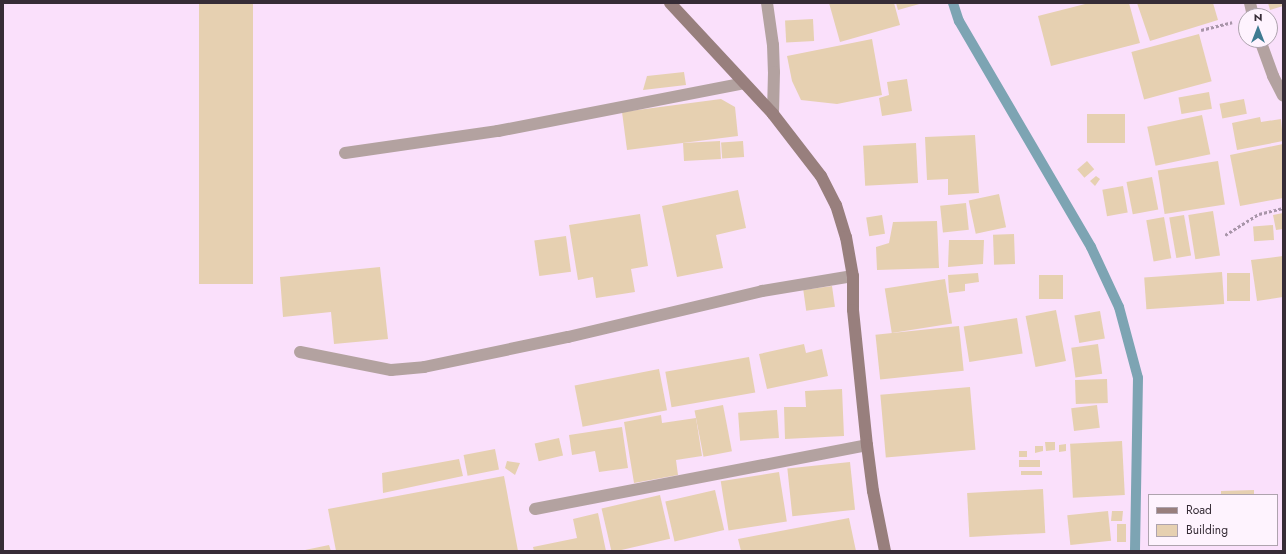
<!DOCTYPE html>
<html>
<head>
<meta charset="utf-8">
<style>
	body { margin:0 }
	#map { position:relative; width:1286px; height:554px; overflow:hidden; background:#fae0fb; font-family:Jost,sans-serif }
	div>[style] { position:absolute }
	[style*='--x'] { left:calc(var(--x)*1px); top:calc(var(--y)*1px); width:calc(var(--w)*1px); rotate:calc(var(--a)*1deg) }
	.stream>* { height:10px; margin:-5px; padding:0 5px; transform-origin:5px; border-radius:5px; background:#7da4b3 }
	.building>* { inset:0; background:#e6d0b1; transform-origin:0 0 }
	.path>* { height:2.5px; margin-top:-1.25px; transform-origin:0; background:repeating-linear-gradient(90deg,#a895a9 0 3px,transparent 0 5px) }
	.lane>* { height:12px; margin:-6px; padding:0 6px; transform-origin:6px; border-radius:6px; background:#b3a2a0 }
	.street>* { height:12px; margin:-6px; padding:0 6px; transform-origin:6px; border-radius:6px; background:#b3a2a0 }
	.secondary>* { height:12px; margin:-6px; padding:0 6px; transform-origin:6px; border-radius:6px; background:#987f7d }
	span { translate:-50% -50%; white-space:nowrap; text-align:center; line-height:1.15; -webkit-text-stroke:3px #fef3fe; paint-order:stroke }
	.frame { position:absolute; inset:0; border:4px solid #362c36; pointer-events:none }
	.legend { position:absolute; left:1148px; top:494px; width:130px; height:52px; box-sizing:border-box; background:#fef3fe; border:1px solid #aea3ae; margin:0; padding:5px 7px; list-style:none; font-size:12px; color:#362c36 }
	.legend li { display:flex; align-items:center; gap:8px; height:20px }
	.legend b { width:20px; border:1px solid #aea3ae }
	.north { position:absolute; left:1238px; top:8px; width:40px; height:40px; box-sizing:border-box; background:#fef3fe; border:1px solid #aea3ae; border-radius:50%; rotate:0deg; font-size:11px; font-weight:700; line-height:16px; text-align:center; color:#362c36 }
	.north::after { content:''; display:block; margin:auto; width:14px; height:18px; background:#3f7b92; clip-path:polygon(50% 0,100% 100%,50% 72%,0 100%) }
</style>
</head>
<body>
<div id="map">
	<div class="stream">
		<i style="--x:953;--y:3;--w:19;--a:72"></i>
		<i style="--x:959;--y:21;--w:262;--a:59.7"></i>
		<i style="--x:1091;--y:247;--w:66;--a:65"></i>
		<i style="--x:1119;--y:307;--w:73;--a:75"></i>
		<i style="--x:1138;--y:378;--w:173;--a:91"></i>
	</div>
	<div class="building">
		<i style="left:199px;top:3px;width:54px;height:281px"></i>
		<i style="clip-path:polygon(829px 3px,894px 3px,900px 25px,840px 42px)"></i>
		<i style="clip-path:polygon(896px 3px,923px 3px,898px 10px)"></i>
		<i style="clip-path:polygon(1089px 3px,1129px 3px,1140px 43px,1051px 66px,1038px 16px)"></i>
		<i style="clip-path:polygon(1137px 3px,1213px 3px,1218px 20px,1150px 41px)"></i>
		<i style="clip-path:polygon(1268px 3px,1283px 3px,1283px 6px,1270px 10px)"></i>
		<i style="left:813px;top:19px;width:22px;height:28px;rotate:87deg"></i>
		<i style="left:1199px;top:34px;width:49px;height:70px;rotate:75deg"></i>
		<i style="clip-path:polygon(872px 39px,882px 95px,837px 104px,801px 100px,792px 81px,787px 56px)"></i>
		<i style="clip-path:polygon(684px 72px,686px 85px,643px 90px,647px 76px)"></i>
		<i style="clip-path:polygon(907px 79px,912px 111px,882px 116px,879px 98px,889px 95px,887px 82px)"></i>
		<i style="left:1209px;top:92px;width:17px;height:31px;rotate:80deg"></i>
		<i style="clip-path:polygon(721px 99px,735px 107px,738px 136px,627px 150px,622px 112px)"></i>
		<i style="left:1244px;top:99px;width:15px;height:25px;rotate:79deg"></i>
		<i style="left:1125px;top:114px;width:29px;height:38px;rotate:90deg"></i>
		<i style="left:1202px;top:115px;width:40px;height:56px;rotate:78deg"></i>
		<i style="clip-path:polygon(1260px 117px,1261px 122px,1281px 119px,1283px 141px,1237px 150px,1232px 123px)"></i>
		<i style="clip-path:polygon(975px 135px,979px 193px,948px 195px,948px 179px,927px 180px,925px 137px)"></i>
		<i style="left:720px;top:141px;width:18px;height:37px;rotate:87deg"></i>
		<i style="left:743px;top:141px;width:16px;height:22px;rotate:86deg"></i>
		<i style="left:916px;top:143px;width:40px;height:53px;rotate:87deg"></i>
		<i style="clip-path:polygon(1283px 144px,1283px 198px,1240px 206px,1230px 155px)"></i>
		<i style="left:1087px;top:161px;width:11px;height:13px;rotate:49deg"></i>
		<i style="left:1218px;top:161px;width:44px;height:61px;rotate:81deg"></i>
		<i style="clip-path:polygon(1096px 176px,1100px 179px,1095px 186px,1090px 181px)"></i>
		<i style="left:1152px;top:177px;width:33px;height:26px;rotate:79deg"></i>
		<i style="left:1123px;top:186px;width:27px;height:21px;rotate:80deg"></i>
		<i style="clip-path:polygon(738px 190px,746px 228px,716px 235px,723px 268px,677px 277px,662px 206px)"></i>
		<i style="left:999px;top:194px;width:34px;height:31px;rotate:78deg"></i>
		<i style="left:966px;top:203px;width:27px;height:26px;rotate:84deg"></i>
		<i style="left:1213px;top:211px;width:45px;height:25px;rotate:81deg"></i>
		<i style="clip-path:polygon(1283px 213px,1283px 229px,1276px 230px,1273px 215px)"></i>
		<i style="clip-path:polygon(640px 214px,648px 266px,631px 269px,635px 292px,596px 298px,593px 277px,578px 280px,569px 225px)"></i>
		<i style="left:882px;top:215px;width:19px;height:16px;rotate:81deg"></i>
		<i style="left:1184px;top:215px;width:41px;height:15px;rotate:80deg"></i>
		<i style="left:1164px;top:217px;width:42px;height:18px;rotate:80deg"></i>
		<i style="clip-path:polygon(937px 221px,939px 268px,877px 270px,876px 247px,889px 243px,893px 222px)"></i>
		<i style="left:1273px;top:225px;width:15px;height:20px;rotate:86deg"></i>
		<i style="left:1014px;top:234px;width:30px;height:21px;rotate:88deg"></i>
		<i style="left:566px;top:236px;width:36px;height:32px;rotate:82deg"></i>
		<i style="clip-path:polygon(949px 240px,984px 240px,983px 264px,948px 267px)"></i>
		<i style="clip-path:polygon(1283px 256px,1283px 297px,1257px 301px,1251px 260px)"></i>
		<i style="clip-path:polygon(380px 267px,388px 339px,334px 344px,331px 312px,283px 317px,280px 277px)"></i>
		<i style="left:1222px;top:272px;width:32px;height:78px;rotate:86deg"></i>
		<i style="clip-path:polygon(978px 273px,979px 282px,965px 284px,965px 291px,949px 293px,948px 275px)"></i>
		<i style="left:1227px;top:273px;width:23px;height:28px"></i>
		<i style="left:1039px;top:275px;width:24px;height:24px"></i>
		<i style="left:945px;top:279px;width:45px;height:61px;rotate:81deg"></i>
		<i style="left:832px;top:286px;width:21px;height:29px;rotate:82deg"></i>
		<i style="left:1056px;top:310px;width:52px;height:31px;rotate:79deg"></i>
		<i style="left:1100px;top:311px;width:28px;height:26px;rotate:80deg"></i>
		<i style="left:1017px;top:318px;width:36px;height:54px;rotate:81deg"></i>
		<i style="left:959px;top:326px;width:45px;height:84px;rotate:84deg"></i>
		<i style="clip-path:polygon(804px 344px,806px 353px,822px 349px,828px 376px,767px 389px,759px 354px)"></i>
		<i style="left:1098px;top:344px;width:30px;height:27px;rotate:82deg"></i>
		<i style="left:749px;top:357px;width:36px;height:85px;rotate:80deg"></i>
		<i style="left:659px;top:369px;width:42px;height:86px;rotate:79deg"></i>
		<i style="left:1107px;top:379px;width:24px;height:32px;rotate:88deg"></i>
		<i style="left:970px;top:387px;width:63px;height:90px;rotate:85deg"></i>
		<i style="clip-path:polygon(842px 389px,844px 436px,785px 439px,784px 407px,806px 407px,805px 391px)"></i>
		<i style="left:723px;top:405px;width:47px;height:29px;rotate:79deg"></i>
		<i style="left:1097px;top:405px;width:23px;height:26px;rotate:83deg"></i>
		<i style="left:777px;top:410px;width:28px;height:39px;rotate:86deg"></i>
		<i style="clip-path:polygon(661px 415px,662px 423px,696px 418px,702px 456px,676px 460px,678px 475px,634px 483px,624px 422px)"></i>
		<i style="clip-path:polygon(622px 427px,628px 468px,599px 472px,595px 451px,572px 455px,569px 435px)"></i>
		<i style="left:559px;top:438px;width:18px;height:25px;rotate:77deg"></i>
		<i style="left:1122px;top:441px;width:54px;height:52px;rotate:87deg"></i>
		<i style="clip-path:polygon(1045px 442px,1055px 442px,1055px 450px,1046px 451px)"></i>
		<i style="clip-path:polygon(1066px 444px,1066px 451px,1059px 452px,1059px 445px)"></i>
		<i style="clip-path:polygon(1035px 446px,1043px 446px,1043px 451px,1035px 453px)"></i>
		<i style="left:495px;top:449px;width:21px;height:32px;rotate:79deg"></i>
		<i style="left:1019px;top:451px;width:8px;height:6px"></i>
		<i style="clip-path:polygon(459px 459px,463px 476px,383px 493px,382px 473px)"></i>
		<i style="left:1040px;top:460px;width:7px;height:21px;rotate:90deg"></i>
		<i style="clip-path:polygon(507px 461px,520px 463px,515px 475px,505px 468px)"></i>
		<i style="left:850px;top:462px;width:48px;height:63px;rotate:84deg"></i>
		<i style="left:1042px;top:471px;width:4px;height:21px;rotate:90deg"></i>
		<i style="left:779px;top:472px;width:50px;height:59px;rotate:81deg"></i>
		<i style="clip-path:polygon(504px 476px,518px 551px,336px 551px,328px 509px)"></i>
		<i style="left:1043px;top:489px;width:44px;height:76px;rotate:87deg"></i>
		<i style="left:715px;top:490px;width:41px;height:51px;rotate:77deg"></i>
		<i style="clip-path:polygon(1254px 490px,1254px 495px,1221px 495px,1221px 491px)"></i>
		<i style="left:660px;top:495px;width:45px;height:60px;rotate:77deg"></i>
		<i style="left:1108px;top:511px;width:30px;height:41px;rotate:84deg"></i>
		<i style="clip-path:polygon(1112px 511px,1123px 511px,1122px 521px,1111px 521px)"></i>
		<i style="clip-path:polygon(598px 513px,606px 551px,534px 551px,533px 547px,577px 538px,573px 519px)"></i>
		<i style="clip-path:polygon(849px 518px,856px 551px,741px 551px,738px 539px)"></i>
		<i style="left:1117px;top:524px;width:9px;height:18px"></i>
		<i style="clip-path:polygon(329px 545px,331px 551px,305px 551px,305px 550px)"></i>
	</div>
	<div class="path">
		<i style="--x:1201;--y:30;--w:32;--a:-14"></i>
		<i style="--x:1225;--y:235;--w:40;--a:-32"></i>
		<i style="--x:1259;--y:214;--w:25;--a:-14"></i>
	</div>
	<div class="lane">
		<i style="--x:345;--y:153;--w:155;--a:-8.2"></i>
		<i style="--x:498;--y:131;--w:251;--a:-11"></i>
		<i style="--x:300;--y:352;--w:93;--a:11.2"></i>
		<i style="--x:391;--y:370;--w:33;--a:-5"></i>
		<i style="--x:424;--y:367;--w:147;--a:-11.8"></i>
		<i style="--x:568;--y:337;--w:199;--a:-13.3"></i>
		<i style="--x:762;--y:291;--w:92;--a:-9.4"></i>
		<i style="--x:535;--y:509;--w:338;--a:-10.9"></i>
	</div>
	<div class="street">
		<i style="--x:767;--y:3;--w:42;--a:81.9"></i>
		<i style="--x:773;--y:45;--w:27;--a:88"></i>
		<i style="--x:774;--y:72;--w:42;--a:91.4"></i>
		<i style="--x:1250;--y:3;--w:13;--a:77"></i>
		<i style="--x:1260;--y:40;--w:38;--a:70"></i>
		<i style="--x:1273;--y:76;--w:22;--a:63"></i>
	</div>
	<div class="secondary">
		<i style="--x:670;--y:3;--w:151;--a:47.1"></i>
		<i style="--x:773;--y:114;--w:78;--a:52.3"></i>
		<i style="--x:821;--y:176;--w:33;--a:63"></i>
		<i style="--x:836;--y:205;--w:34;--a:73"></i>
		<i style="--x:846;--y:237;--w:40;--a:80"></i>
		<i style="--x:853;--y:276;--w:34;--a:90"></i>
		<i style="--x:853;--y:310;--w:136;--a:84.1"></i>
		<i style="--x:867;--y:445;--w:46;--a:82.6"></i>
		<i style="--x:873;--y:491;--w:61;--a:78.7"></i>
	</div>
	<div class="frame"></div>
	<ul class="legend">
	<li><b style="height:5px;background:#987f7d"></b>Road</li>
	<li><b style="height:11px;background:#e6d0b1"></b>Building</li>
	</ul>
	<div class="north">N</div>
</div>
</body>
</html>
